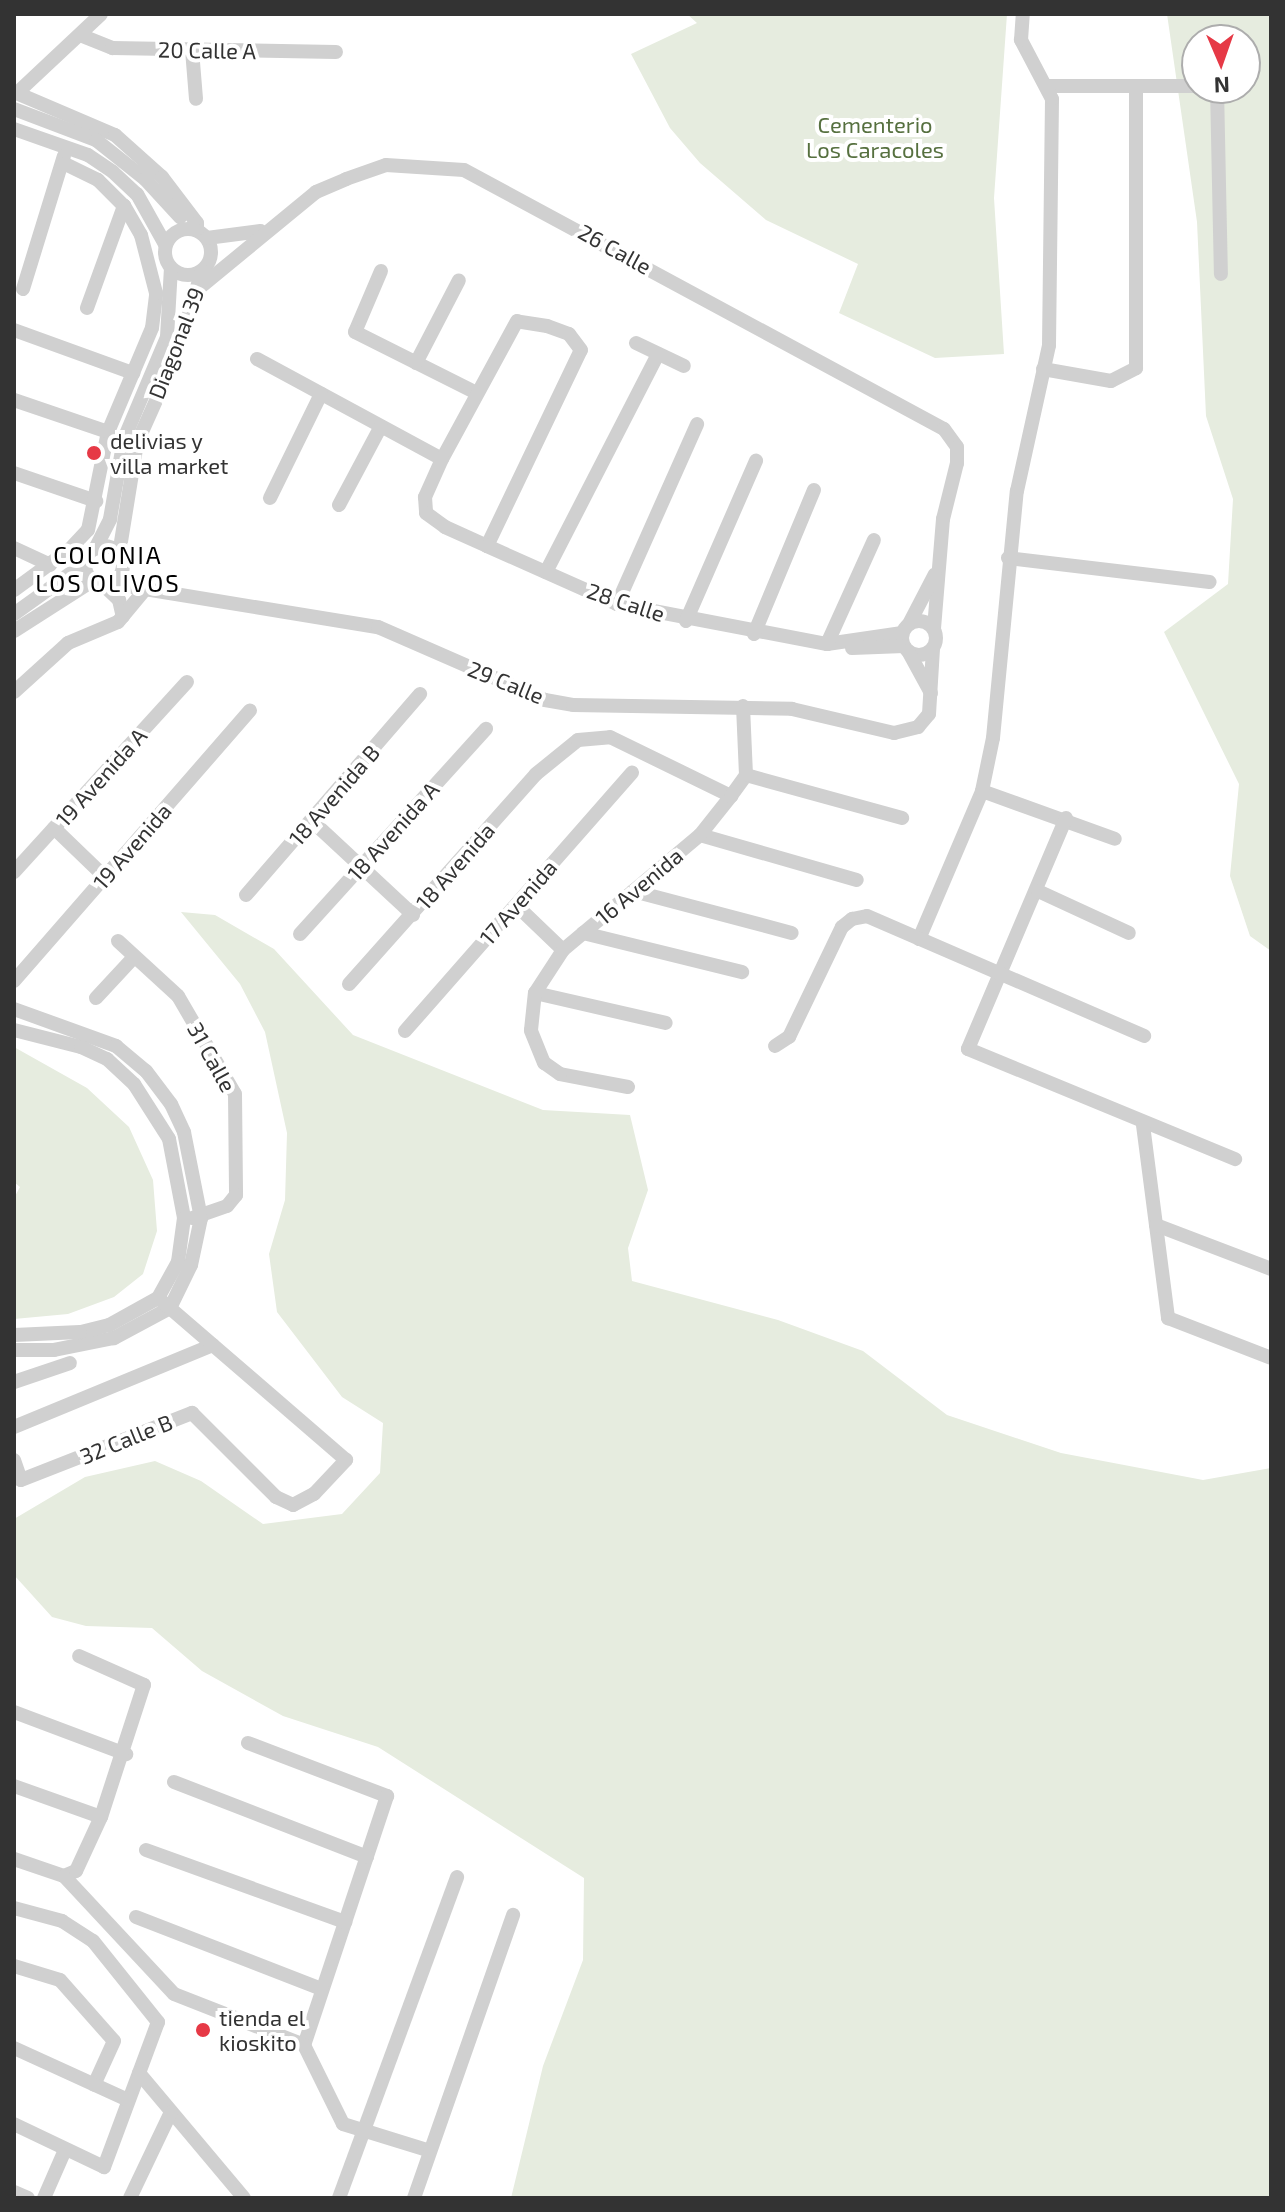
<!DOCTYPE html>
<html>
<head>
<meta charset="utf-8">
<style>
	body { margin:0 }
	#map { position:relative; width:1285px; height:2212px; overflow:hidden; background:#fff; font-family:"Exo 2",sans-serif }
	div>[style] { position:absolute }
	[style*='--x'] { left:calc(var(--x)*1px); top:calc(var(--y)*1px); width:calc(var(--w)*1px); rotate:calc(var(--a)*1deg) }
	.green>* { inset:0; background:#e6ecdf }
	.minor>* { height:14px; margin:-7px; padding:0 7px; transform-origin:7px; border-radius:7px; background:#d0d0d0 }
	.minor>.ring { margin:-7px; padding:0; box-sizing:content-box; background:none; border:14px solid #d0d0d0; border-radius:50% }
	.dots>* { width:22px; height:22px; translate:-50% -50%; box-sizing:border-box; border:4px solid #fff; border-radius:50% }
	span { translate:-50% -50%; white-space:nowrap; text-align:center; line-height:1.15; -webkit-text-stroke:8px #fff; paint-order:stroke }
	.street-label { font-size:22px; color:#333 }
	.park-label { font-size:22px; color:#56703f }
	.poi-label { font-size:22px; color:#333 }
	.left { translate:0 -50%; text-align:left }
	.neighbourhood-label { font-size:24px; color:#000; letter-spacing:2px }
	.frame { position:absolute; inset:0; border:16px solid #333; pointer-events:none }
	.north { position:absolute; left:1181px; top:24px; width:80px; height:80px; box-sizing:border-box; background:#fff; border:2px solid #adadad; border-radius:50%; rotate:178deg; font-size:22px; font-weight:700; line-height:32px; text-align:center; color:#333 }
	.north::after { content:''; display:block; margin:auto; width:28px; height:36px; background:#e63946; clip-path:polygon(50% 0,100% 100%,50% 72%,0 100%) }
</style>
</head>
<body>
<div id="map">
	<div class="green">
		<i style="clip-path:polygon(687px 14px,1007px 14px,994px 198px,1004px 354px,935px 358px,839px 313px,858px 264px,766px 220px,700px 163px,670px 128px,631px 54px,697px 23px)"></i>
		<i style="clip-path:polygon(evenodd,1167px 14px,1271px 14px,1271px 951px,1250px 936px,1230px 876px,1239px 784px,1164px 632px,1228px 584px,1233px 499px,1206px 416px,1197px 222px,1167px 14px,1197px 40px,1245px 40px,1245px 88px,1197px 88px,1197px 40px)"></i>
		<i style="clip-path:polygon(181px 912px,215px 915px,274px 949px,353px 1035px,543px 1110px,630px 1115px,648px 1190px,628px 1248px,632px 1281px,778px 1320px,863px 1351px,947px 1415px,1061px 1453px,1203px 1480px,1271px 1468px,1271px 2198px,511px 2198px,543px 2066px,583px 1960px,584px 1878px,378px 1747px,283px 1716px,202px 1671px,152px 1628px,86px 1626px,52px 1617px,14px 1575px,14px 1519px,85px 1477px,155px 1461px,201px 1481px,263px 1524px,342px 1514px,380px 1473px,383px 1423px,342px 1397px,277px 1312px,269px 1254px,285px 1200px,287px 1133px,265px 1032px,240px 984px)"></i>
		<i style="clip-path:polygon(14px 1047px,87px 1088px,129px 1127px,153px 1180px,157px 1231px,143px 1274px,114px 1297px,68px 1314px,14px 1319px,14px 1198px,20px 1187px,14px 1182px)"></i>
	</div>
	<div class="minor">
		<i style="--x:80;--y:35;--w:35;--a:22"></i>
		<i style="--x:112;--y:48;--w:224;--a:1"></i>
		<i style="--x:192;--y:50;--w:49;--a:85.3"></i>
		<i style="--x:1049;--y:86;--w:148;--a:0"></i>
		<i style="--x:1217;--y:88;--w:186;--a:88.8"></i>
		<i style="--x:14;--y:92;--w:110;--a:23.1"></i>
		<i style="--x:115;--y:135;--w:63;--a:41.8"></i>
		<i style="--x:162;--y:177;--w:58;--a:52.7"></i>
		<i style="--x:197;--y:223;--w:7;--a:90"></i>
		<i style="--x:17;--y:93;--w:115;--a:-43.2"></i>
		<i style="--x:14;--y:109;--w:88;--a:20.7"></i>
		<i style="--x:96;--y:140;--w:63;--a:38.5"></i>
		<i style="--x:145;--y:179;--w:52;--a:47.4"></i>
		<i style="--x:14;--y:129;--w:78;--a:19.4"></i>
		<i style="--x:88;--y:155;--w:30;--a:34"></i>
		<i style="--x:113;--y:172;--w:33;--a:43"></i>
		<i style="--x:137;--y:194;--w:57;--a:60.8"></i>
		<i class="ring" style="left:165px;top:229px;width:32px;height:32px"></i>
		<i style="--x:207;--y:238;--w:54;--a:-7.4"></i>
		<i style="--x:381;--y:271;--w:66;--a:113.1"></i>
		<i style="--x:355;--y:332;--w:136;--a:26.6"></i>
		<i style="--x:23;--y:289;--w:139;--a:-72.9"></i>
		<i style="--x:198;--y:289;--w:153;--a:-39.4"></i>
		<i style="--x:316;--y:192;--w:33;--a:-23"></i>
		<i style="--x:346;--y:179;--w:42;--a:-19.3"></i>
		<i style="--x:386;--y:165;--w:78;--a:3.7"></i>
		<i style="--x:464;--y:170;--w:545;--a:28.35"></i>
		<i style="--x:944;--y:429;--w:22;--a:54"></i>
		<i style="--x:957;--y:447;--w:16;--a:90"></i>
		<i style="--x:957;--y:463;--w:58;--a:104"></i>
		<i style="--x:943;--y:519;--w:109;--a:94.7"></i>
		<i style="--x:87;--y:308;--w:109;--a:-70.1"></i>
		<i style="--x:14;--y:330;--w:127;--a:19.9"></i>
		<i style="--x:636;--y:343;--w:53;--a:25.6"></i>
		<i style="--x:257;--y:359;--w:210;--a:28.4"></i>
		<i style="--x:416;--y:363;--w:93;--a:-62.6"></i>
		<i style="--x:1043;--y:369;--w:69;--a:10"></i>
		<i style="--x:1111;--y:381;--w:28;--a:-27"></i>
		<i style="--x:1136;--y:368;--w:280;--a:-90"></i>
		<i style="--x:14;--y:400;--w:99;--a:18.8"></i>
		<i style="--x:14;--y:473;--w:87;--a:18.9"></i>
		<i style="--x:270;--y:498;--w:116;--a:-63.9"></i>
		<i style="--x:339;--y:505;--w:89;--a:-62"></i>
		<i style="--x:487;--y:546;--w:217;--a:-64.4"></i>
		<i style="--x:581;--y:350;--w:20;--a:-127"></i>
		<i style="--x:569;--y:334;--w:23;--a:-160"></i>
		<i style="--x:547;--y:326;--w:30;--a:-171"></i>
		<i style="--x:517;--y:321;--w:157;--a:118.5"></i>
		<i style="--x:442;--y:459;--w:42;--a:114.1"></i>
		<i style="--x:425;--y:497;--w:16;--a:86"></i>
		<i style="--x:426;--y:513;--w:24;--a:36"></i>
		<i style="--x:445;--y:527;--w:46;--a:24.3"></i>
		<i style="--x:487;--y:546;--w:142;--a:24"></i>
		<i style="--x:617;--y:604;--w:214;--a:10.8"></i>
		<i style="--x:827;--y:644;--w:76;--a:-8.3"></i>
		<i class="ring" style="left:85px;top:546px;width:24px;height:24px"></i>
		<i style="--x:14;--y:548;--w:40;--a:25"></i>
		<i style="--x:95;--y:549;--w:34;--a:-63"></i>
		<i style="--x:110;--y:519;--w:81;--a:-80.1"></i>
		<i style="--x:124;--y:439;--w:111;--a:-67.1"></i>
		<i style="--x:167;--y:337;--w:69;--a:-86.7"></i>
		<i style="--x:119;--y:554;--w:112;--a:-80.8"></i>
		<i style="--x:137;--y:443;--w:95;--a:-65.9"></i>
		<i style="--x:176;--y:356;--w:89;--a:-73"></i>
		<i style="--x:1008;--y:558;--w:203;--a:6.8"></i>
		<i style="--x:546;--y:572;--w:245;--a:-62.8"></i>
		<i style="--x:101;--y:583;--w:25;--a:43"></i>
		<i style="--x:119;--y:600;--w:17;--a:77"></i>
		<i style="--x:108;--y:583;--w:274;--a:9.3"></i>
		<i style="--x:378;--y:627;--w:182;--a:23.6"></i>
		<i style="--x:545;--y:700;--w:28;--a:10"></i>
		<i style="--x:573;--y:705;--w:219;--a:1"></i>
		<i style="--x:792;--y:709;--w:105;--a:13.2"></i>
		<i style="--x:894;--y:733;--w:25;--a:-14"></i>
		<i style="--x:918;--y:727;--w:17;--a:-50"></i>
		<i style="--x:929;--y:714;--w:66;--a:-86.5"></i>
		<i style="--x:14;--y:590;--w:69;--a:-36.2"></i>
		<i style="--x:70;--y:549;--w:26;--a:-47"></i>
		<i style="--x:88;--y:530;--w:100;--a:-78.5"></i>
		<i style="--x:108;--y:432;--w:113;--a:-67.1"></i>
		<i style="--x:152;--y:328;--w:35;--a:-83"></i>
		<i style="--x:156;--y:293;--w:60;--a:-104.5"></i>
		<i style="--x:141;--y:235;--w:34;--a:-120"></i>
		<i style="--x:124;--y:206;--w:37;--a:-135"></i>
		<i style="--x:98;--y:180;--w:37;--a:-154"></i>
		<i style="--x:617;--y:604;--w:197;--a:-66"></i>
		<i style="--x:14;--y:614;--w:87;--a:-35.7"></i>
		<i class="ring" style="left:902px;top:621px;width:20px;height:20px"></i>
		<i style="--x:686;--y:621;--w:175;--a:-66.4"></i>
		<i style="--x:909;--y:624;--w:56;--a:-62.5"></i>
		<i style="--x:14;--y:631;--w:95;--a:-32.5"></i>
		<i style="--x:754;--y:634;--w:156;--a:-67.4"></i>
		<i style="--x:827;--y:644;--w:114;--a:-65.7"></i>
		<i style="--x:852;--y:648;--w:52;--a:-2.2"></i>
		<i style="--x:908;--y:651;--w:48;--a:61.3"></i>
		<i style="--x:14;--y:692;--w:73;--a:-42.2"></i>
		<i style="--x:68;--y:643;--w:54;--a:-22.8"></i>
		<i style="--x:118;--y:622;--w:47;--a:-50.2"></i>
		<i style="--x:746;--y:775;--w:162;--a:15.4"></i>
		<i style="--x:982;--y:791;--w:141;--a:19.8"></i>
		<i style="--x:1066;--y:818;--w:251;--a:113"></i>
		<i style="--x:968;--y:1049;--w:289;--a:22.4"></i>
		<i style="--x:312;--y:821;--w:138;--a:42.9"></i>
		<i style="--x:54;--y:828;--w:71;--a:43.9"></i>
		<i style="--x:700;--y:835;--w:163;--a:16"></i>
		<i style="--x:14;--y:872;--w:257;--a:-47.7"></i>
		<i style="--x:633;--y:891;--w:164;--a:14.8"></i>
		<i style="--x:1038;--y:891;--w:100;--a:24.8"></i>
		<i style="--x:246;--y:895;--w:266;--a:-49.1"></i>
		<i style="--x:516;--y:905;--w:65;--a:43.8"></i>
		<i style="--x:583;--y:933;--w:164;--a:13.8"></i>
		<i style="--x:300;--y:934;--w:277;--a:-47.8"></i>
		<i style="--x:919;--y:939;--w:161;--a:-66.9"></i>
		<i style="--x:982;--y:791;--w:54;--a:-78.3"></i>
		<i style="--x:993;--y:738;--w:248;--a:-84.5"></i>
		<i style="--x:1017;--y:491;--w:149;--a:-77.6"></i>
		<i style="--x:1049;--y:345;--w:246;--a:-89.3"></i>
		<i style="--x:1052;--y:99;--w:67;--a:-117.7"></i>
		<i style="--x:1021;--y:40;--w:26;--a:-86"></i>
		<i style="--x:118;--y:941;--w:81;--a:42.5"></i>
		<i style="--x:178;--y:996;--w:113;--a:59.8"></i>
		<i style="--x:235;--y:1094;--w:101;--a:89.4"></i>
		<i style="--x:236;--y:1195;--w:14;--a:129"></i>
		<i style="--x:227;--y:1206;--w:37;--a:161"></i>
		<i style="--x:14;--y:981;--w:359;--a:-48.9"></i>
		<i style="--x:349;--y:984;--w:281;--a:-48.3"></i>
		<i style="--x:536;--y:774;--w:54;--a:-39"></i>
		<i style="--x:578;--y:740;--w:32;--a:-5"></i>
		<i style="--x:610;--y:737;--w:135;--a:26"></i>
		<i style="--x:535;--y:993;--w:134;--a:12.9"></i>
		<i style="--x:96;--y:998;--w:56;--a:-47.2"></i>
		<i style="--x:14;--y:1009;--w:109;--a:19.9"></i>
		<i style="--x:116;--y:1046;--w:39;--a:40"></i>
		<i style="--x:146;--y:1071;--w:41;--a:52.9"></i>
		<i style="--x:171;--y:1104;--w:31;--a:65"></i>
		<i style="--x:184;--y:1132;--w:88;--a:78.8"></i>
		<i style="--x:201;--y:1218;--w:48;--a:102"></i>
		<i style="--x:191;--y:1265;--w:48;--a:116"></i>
		<i style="--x:170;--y:1308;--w:64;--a:151.8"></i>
		<i style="--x:114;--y:1338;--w:61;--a:168.7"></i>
		<i style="--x:54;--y:1350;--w:40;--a:180"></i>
		<i style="--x:14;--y:1030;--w:69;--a:14.2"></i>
		<i style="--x:81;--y:1047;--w:29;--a:25"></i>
		<i style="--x:107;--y:1059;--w:37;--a:43"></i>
		<i style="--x:134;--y:1084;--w:65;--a:57.5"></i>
		<i style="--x:169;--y:1139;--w:80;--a:79.2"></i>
		<i style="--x:184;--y:1218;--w:44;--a:97.8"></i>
		<i style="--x:178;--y:1262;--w:41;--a:119.1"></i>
		<i style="--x:158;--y:1298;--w:56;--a:151.1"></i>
		<i style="--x:109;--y:1325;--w:30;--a:166"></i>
		<i style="--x:80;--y:1332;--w:66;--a:177.4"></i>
		<i style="--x:405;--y:1031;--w:344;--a:-48.7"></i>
		<i style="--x:775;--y:1046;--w:17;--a:-33"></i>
		<i style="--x:789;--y:1037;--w:122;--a:-64.3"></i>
		<i style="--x:842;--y:927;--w:13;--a:-39"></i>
		<i style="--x:852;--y:919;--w:15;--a:-11"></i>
		<i style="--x:867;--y:916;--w:302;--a:23.4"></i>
		<i style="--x:628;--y:1087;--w:69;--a:-169.2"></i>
		<i style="--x:560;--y:1074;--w:19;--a:-145"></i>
		<i style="--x:544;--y:1063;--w:35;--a:-112"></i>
		<i style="--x:531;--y:1030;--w:37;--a:-84"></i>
		<i style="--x:535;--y:993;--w:51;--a:-56.9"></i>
		<i style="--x:563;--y:950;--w:179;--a:-40"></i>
		<i style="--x:700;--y:835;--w:50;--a:-51.5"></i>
		<i style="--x:731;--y:796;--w:26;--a:-54"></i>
		<i style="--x:746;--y:775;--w:69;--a:-92.5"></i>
		<i style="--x:1143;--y:1125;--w:195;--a:82.6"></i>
		<i style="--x:1168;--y:1318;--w:110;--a:21.2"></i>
		<i style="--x:1156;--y:1225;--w:123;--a:20.9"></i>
		<i style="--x:14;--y:1382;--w:59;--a:-18.7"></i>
		<i style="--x:14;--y:1427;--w:215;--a:-22.4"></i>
		<i style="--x:14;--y:1460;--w:21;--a:71"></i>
		<i style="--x:21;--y:1480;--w:184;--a:-21.4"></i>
		<i style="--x:192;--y:1413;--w:119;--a:45"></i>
		<i style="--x:276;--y:1497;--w:19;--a:25"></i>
		<i style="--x:293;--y:1505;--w:24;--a:-28"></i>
		<i style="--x:314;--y:1494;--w:47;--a:-46.7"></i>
		<i style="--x:346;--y:1460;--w:248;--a:-139.2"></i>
		<i style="--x:14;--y:1712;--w:120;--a:20.6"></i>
		<i style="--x:248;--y:1743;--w:149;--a:20.9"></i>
		<i style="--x:387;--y:1796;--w:262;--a:108.4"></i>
		<i style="--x:174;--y:1782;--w:207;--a:21.2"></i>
		<i style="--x:14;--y:1786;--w:92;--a:19.6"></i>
		<i style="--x:146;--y:1850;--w:212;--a:19.9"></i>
		<i style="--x:14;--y:1859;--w:53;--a:18.8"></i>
		<i style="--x:64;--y:1876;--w:161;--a:47"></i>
		<i style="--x:174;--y:1994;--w:140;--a:21.4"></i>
		<i style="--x:304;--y:2045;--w:88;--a:63.7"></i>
		<i style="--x:343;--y:2124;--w:91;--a:17.2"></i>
		<i style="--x:64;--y:1876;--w:13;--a:-23"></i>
		<i style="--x:76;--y:1871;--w:60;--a:-65.2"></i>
		<i style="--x:101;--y:1817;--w:139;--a:-72"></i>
		<i style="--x:144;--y:1685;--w:71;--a:-156"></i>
		<i style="--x:14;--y:1908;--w:50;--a:15.2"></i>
		<i style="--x:62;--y:1921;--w:37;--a:33"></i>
		<i style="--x:93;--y:1941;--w:104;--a:51.3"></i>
		<i style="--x:158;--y:2022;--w:155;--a:110.4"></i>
		<i style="--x:104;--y:2167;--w:100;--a:-154.5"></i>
		<i style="--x:136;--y:1917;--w:199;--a:21.2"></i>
		<i style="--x:14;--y:1966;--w:48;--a:16.9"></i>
		<i style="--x:60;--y:1980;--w:81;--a:48.5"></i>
		<i style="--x:114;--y:2041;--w:48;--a:114.4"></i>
		<i style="--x:14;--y:2048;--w:125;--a:24.5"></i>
		<i style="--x:139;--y:2073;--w:163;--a:50"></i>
		<i style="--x:14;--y:2192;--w:15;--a:23"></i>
		<i style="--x:44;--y:2198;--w:52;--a:-66.4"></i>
		<i style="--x:130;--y:2198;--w:95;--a:-64.5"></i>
		<i style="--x:339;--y:2198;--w:342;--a:-69.8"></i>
		<i style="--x:414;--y:2198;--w:300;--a:-70.7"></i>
	</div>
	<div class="dots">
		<i style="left:94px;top:453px;background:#e63946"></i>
		<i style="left:203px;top:2030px;background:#e63946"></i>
	</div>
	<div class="street-label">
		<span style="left:207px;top:50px;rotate:1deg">20 Calle A</span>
		<span style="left:615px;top:249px;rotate:29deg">26 Calle</span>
		<span style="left:176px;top:343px;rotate:-69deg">Diagonal 39</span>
		<span style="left:626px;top:602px;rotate:18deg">28 Calle</span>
		<span style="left:506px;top:682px;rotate:22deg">29 Calle</span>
		<span style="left:101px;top:777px;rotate:-48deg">19 Avenida A</span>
		<span style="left:334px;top:795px;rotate:-49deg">18 Avenida B</span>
		<span style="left:393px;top:831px;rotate:-48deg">18 Avenida A</span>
		<span style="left:132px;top:846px;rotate:-49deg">19 Avenida</span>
		<span style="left:455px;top:866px;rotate:-49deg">18 Avenida</span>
		<span style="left:639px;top:886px;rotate:-40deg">16 Avenida</span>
		<span style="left:518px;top:902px;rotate:-49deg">17 Avenida</span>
		<span style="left:212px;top:1057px;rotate:61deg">31 Calle</span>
		<span style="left:126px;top:1439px;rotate:-22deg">32 Calle B</span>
	</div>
	<div class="park-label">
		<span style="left:875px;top:137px">Cementerio<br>Los Caracoles</span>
	</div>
	<div class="poi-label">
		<span class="left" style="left:110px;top:453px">delivias y<br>villa market</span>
		<span class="left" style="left:219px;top:2030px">tienda el<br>kioskito</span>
	</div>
	<div class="neighbourhood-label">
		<span style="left:108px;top:569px">COLONIA<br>LOS OLIVOS</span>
	</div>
	<div class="frame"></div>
	<div class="north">N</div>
</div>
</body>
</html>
